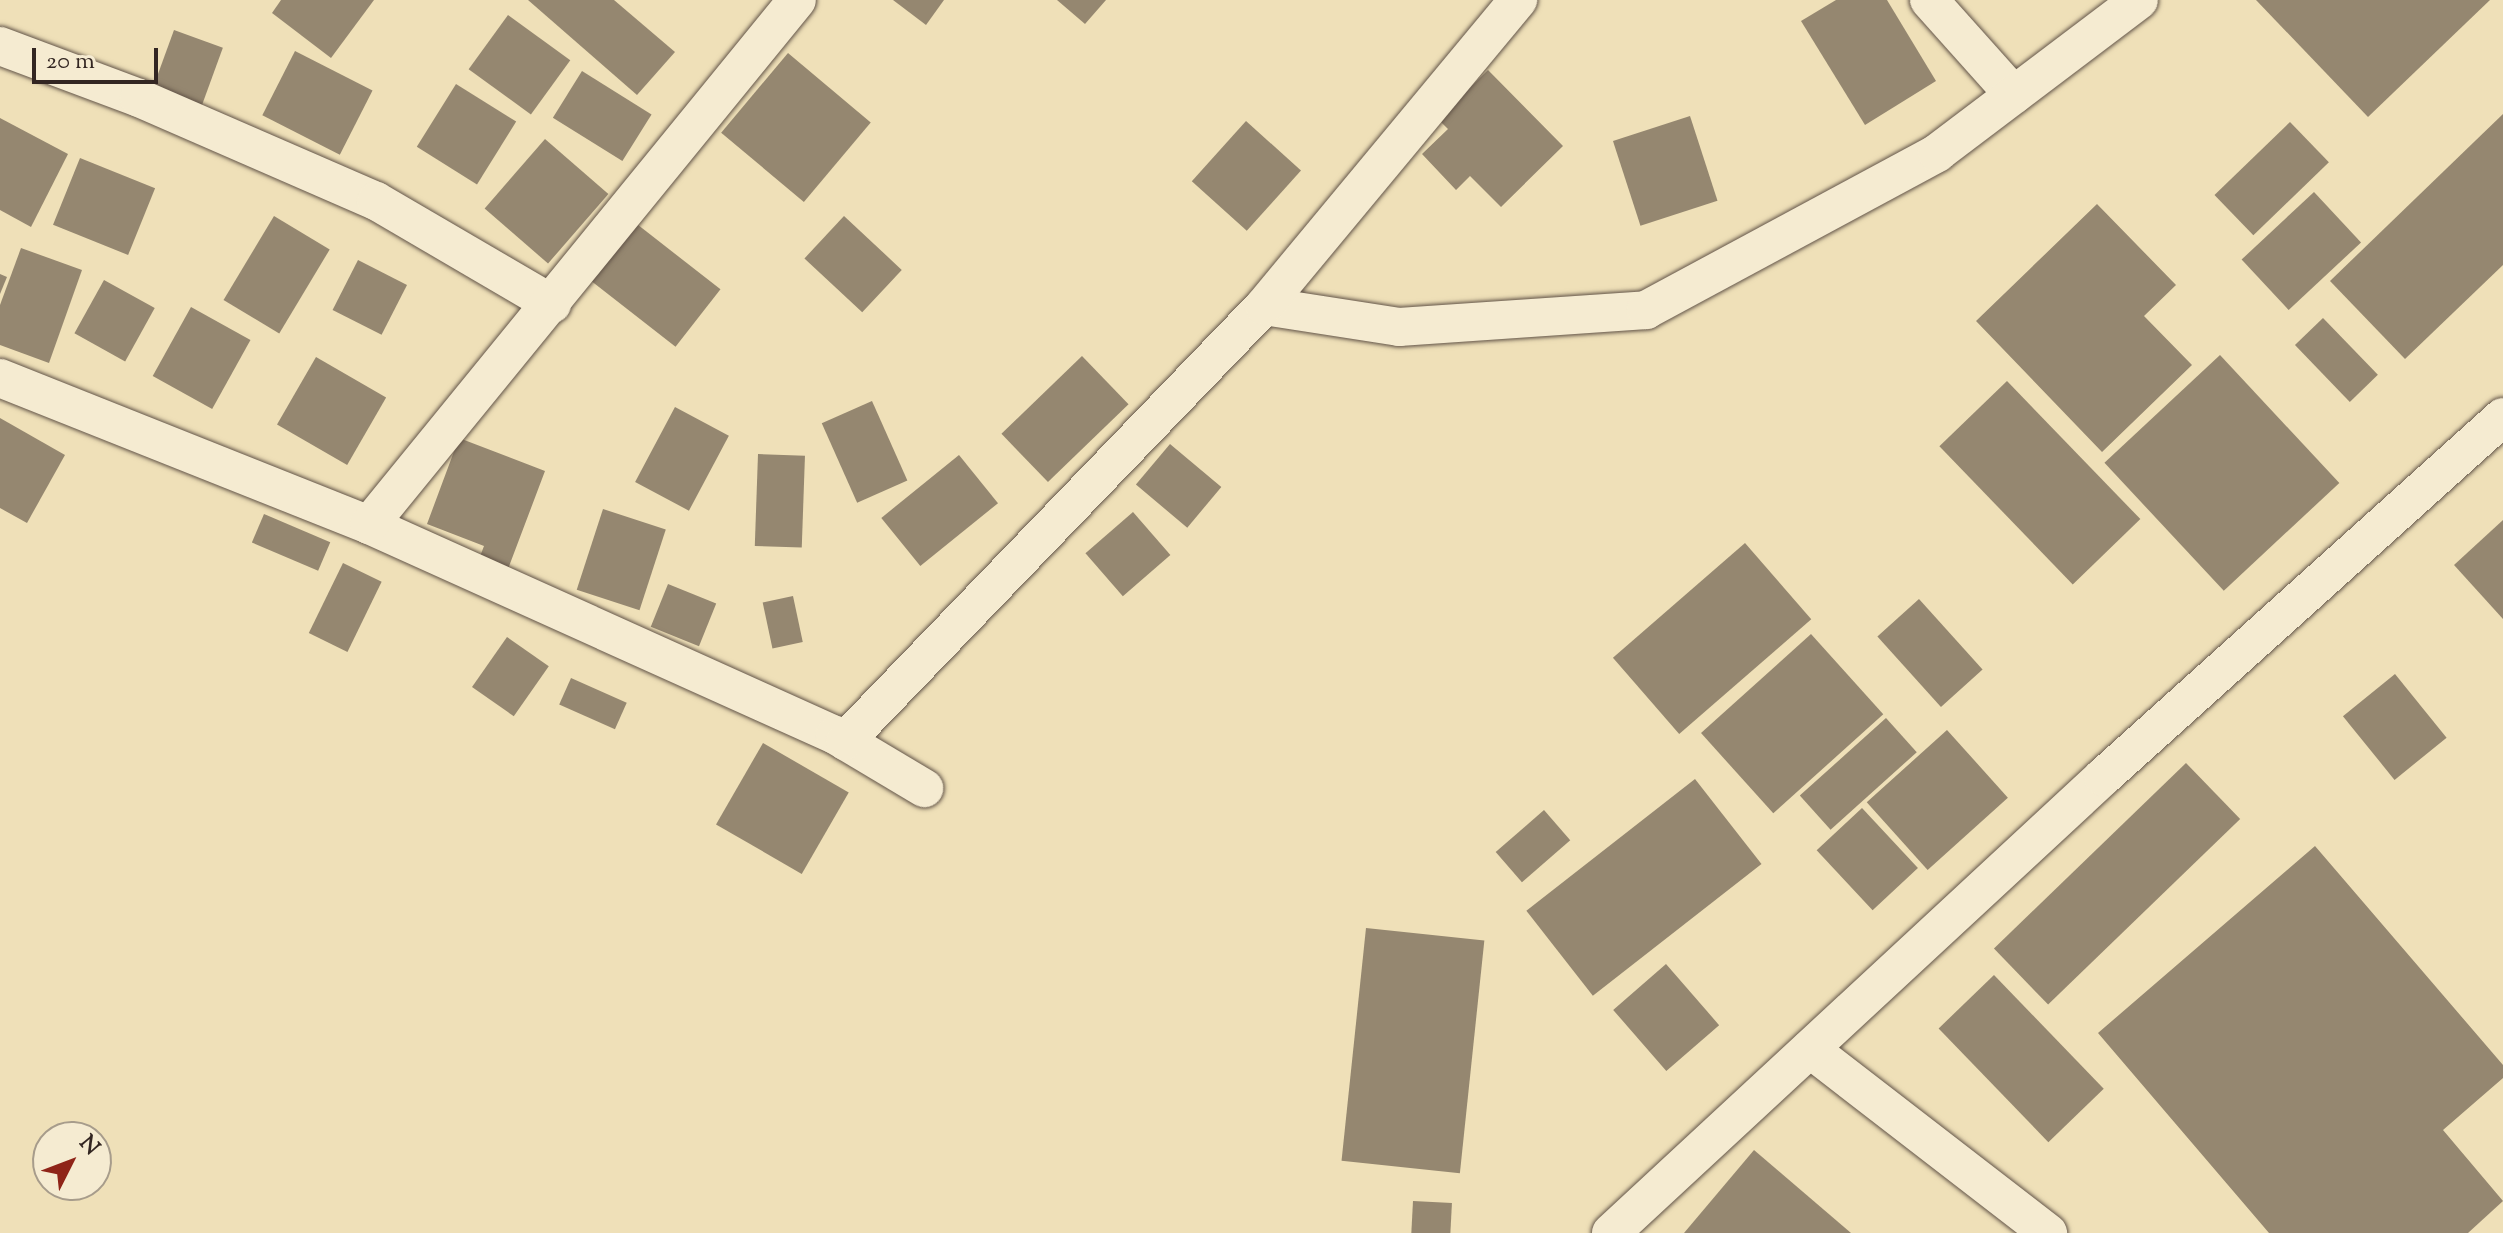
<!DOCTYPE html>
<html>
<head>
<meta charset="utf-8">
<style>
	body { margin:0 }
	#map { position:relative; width:2503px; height:1233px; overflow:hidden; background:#efe0b8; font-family:"Sorts Mill Goudy",serif }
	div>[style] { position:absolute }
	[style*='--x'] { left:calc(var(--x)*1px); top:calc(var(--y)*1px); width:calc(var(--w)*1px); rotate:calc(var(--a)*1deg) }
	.building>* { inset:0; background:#958770; transform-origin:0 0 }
	.roads { filter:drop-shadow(0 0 2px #625448) drop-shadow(0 0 2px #625448) }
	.minor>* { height:38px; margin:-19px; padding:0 19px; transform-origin:19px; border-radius:19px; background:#f5ebd1 }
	span { translate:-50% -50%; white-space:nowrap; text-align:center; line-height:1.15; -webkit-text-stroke:6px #f5ebd1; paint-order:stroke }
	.north { position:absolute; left:32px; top:1121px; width:80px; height:80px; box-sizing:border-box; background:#f5ebd1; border:2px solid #a79c8b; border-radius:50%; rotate:48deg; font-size:22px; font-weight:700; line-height:32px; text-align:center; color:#332622 }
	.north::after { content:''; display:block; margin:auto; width:28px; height:36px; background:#8f2418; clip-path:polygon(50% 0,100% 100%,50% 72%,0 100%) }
	.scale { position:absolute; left:32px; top:48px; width:126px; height:36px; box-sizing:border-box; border:4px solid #332622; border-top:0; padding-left:10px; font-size:24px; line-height:28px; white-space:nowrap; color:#332622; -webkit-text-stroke:6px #f5ebd1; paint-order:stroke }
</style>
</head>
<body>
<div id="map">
	<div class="building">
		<i style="clip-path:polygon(281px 0,374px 0,331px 58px,272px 13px)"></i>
		<i style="clip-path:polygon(528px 0,614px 0,675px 52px,637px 95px)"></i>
		<i style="clip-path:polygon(893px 0,944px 0,926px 25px)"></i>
		<i style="clip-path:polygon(1057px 0,1106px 0,1085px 24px)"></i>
		<i style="clip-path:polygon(1836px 0,1887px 0,1936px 81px,1865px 125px,1801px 21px)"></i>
		<i style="clip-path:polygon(2256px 0,2490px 0,2368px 117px)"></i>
		<i style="left:508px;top:15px;width:77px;height:67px;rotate:36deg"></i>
		<i style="left:174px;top:30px;width:52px;height:62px;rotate:20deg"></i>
		<i style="left:295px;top:51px;width:87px;height:72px;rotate:27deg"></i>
		<i style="left:788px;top:53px;width:108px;height:104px;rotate:40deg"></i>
		<i style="clip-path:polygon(1488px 70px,1563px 146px,1501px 207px,1470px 176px,1456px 190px,1422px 154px,1448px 129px,1438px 119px)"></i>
		<i style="left:582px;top:71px;width:82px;height:55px;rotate:32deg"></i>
		<i style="left:456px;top:84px;width:71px;height:74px;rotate:32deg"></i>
		<i style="clip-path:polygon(2503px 114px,2503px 265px,2405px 359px,2330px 281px)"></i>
		<i style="left:1690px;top:116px;width:89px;height:81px;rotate:72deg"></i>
		<i style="clip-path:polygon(0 118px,68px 154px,31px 227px,0 210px)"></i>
		<i style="left:1246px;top:121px;width:74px;height:81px;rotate:42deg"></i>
		<i style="left:2290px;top:122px;width:56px;height:105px;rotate:46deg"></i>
		<i style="left:545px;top:139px;width:84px;height:92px;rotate:41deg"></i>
		<i style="left:80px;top:158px;width:81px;height:72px;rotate:22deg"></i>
		<i style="left:2314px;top:192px;width:69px;height:99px;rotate:47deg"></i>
		<i style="clip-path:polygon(2097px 204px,2176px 285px,2144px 316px,2192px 365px,2102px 452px,1976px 321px)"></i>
		<i style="left:274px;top:216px;width:65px;height:98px;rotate:31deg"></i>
		<i style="left:844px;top:216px;width:79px;height:58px;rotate:43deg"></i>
		<i style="left:633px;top:221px;width:111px;height:73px;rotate:38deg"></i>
		<i style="clip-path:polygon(21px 248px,82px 270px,49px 363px,0 345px,0 305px)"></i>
		<i style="left:358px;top:260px;width:55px;height:56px;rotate:27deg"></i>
		<i style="clip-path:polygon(0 274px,7px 277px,0 294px)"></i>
		<i style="left:104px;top:280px;width:58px;height:61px;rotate:29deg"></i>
		<i style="left:191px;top:307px;width:68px;height:79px;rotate:29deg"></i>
		<i style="left:2323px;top:318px;width:79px;height:39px;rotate:46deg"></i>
		<i style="left:2220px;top:355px;width:175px;height:158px;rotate:47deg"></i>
		<i style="left:1082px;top:356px;width:67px;height:112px;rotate:46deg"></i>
		<i style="left:316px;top:357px;width:81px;height:78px;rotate:30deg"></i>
		<i style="left:2007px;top:381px;width:192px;height:94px;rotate:46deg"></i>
		<i style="left:872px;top:401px;width:87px;height:55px;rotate:66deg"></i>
		<i style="left:675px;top:407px;width:61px;height:85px;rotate:28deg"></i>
		<i style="clip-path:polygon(0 418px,65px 455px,27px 523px,0 508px)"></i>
		<i style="clip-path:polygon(459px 438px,545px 471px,505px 577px,476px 567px,484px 546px,427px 524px)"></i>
		<i style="left:1170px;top:444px;width:67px;height:53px;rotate:40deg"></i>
		<i style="left:758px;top:454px;width:47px;height:92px;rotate:2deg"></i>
		<i style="left:959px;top:455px;width:62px;height:100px;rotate:51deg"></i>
		<i style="left:603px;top:509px;width:66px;height:85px;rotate:18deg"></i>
		<i style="left:1133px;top:512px;width:57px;height:63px;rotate:49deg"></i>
		<i style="left:264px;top:514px;width:72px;height:31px;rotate:23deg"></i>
		<i style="clip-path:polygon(2503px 520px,2503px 619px,2454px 565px)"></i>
		<i style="left:1745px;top:543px;width:101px;height:175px;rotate:49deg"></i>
		<i style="left:343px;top:563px;width:43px;height:78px;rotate:26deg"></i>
		<i style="left:668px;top:584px;width:52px;height:46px;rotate:22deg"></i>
		<i style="left:793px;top:596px;width:47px;height:31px;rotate:78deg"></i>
		<i style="left:1919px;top:599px;width:95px;height:56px;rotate:48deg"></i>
		<i style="left:1811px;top:634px;width:108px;height:148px;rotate:48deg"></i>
		<i style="left:507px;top:637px;width:51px;height:61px;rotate:35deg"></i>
		<i style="left:2395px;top:674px;width:82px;height:67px;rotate:51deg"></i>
		<i style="left:571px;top:678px;width:61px;height:29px;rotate:24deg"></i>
		<i style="left:1886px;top:718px;width:46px;height:116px;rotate:48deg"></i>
		<i style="left:1947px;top:730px;width:91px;height:108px;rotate:48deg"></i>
		<i style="left:763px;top:743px;width:99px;height:94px;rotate:30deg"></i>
		<i style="left:2186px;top:763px;width:78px;height:267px;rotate:46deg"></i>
		<i style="left:1695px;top:779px;width:108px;height:214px;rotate:52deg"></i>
		<i style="left:1862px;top:808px;width:82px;height:62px;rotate:47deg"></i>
		<i style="left:1544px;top:810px;width:40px;height:64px;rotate:49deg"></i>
		<i style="clip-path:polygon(2315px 846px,2503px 1065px,2503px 1078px,2443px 1130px,2503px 1201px,2468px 1233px,2269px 1233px,2098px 1033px)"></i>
		<i style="left:1366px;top:928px;width:119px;height:234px;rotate:6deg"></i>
		<i style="left:1666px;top:964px;width:81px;height:70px;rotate:49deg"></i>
		<i style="left:1994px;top:975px;width:158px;height:77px;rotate:46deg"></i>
		<i style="clip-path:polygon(1754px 1150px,1851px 1233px,1684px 1233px)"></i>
		<i style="left:1413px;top:1201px;width:39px;height:32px;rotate:3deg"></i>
	</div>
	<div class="roads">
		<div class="minor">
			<i style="--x:1929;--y:0;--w:127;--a:48.2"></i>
			<i style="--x:0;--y:46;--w:148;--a:20.5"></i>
			<i style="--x:139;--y:98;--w:258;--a:23.5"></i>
			<i style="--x:376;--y:201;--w:204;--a:30.3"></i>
			<i style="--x:1264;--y:306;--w:137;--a:8.8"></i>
			<i style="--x:1399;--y:327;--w:248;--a:-3.9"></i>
			<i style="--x:1646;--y:310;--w:331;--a:-28.3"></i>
			<i style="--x:1937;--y:153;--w:253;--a:-37.1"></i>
			<i style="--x:0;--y:378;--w:397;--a:21.7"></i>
			<i style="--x:369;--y:525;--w:511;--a:24.26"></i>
			<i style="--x:835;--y:735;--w:104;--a:30.8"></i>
			<i style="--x:369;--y:525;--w:677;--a:-50.81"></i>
			<i style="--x:845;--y:741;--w:604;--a:-46.07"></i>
			<i style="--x:1264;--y:306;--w:398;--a:-50.3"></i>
			<i style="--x:1810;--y:1049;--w:301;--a:37.7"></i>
			<i style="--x:1611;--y:1233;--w:671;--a:-42.83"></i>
			<i style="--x:2103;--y:777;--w:538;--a:-41.99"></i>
		</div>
	</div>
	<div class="north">N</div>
	<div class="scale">20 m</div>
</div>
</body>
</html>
